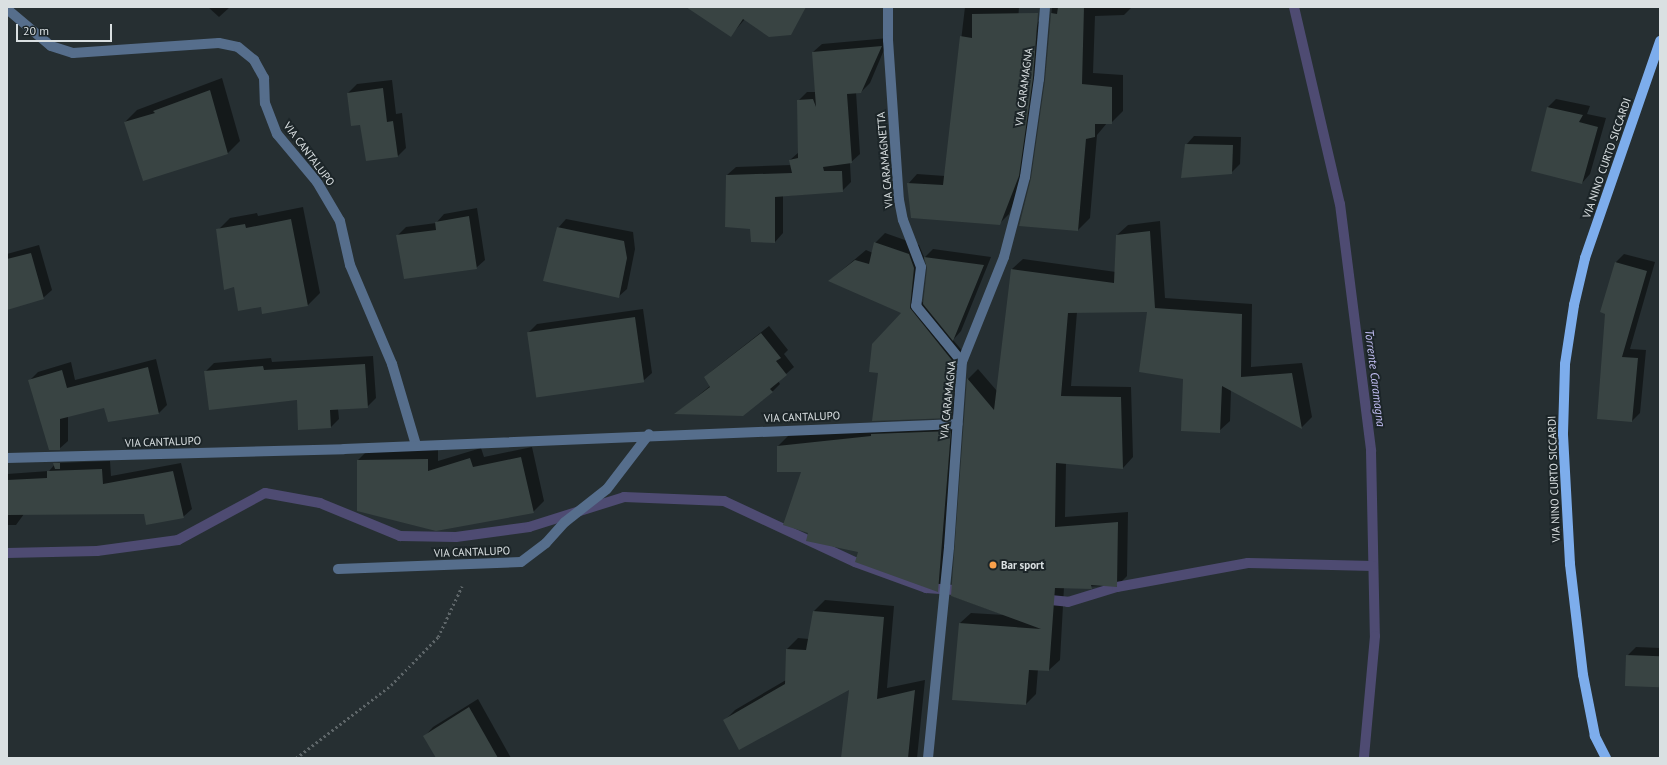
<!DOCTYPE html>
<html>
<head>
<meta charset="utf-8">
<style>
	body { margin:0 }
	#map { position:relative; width:1667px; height:765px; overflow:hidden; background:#262f32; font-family:"PT Sans",sans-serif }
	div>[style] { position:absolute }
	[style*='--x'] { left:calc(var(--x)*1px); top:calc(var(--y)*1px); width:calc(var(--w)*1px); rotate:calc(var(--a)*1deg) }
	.shadow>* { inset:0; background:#0007 }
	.stream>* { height:10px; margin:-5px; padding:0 5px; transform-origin:5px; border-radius:5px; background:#4e4b72 }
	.building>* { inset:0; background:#394443; transform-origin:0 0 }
	.path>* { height:2.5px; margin-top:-1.25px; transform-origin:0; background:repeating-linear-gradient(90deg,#5e6669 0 2px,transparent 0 5px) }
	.minor>* { height:10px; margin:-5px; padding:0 5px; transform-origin:5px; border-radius:5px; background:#566e8c }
	.major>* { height:10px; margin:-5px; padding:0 5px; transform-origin:5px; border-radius:5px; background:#7dadec }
	.dots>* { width:11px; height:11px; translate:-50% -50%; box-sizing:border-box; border:2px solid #1c2528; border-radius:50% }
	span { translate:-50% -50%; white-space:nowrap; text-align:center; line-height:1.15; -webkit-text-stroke:4px #1c2528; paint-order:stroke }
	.street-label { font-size:11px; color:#dae0e2 }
	.poi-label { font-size:11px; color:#dae0e2; font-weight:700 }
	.left { translate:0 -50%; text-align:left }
	.water-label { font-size:12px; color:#c4c0f6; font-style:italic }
	.frame { position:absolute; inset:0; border:8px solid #dae0e2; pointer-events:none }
	.scale { position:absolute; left:16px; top:24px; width:96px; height:18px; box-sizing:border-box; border:2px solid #dae0e2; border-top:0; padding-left:5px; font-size:12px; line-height:14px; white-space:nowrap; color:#dae0e2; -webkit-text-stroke:3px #1c2528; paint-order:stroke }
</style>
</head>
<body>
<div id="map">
	<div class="shadow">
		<i style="clip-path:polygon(208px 7px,230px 7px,219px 17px)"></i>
		<i style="clip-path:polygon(720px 7px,764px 7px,745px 19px,731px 35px)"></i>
		<i style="clip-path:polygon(965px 7px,1019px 7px,1017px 36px,1034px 39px,1038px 22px,1046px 14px,1028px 166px,1009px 214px,999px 224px,908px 184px,917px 174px,945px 176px)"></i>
		<i style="clip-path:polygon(1052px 7px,1132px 7px,1124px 15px,1095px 16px,1093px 73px,1123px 75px,1123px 111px,1111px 123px,1107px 123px,1097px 135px,1090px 218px,1078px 230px,1032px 178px,1046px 80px)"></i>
		<i style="clip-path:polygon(889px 38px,870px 83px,861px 92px,856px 92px,860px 154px,850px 163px,851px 182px,842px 191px,783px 196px,783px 233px,775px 242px,751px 228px,727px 175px,736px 167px,791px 165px,790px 160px,799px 152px,798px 101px,807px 92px,816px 92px,813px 52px,822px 44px)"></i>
		<i style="clip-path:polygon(222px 78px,240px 141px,228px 153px,143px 180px,125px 122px,137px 110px)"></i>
		<i style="clip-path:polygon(392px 80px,396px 114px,402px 113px,406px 148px,398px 156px,348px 93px,357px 84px)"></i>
		<i style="clip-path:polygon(1556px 99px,1590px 106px,1587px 114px,1606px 118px,1590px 174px,1582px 183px,1548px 107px)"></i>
		<i style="clip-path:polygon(1194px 136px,1241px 137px,1240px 164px,1231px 173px,1186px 145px)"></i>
		<i style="clip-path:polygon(303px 207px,320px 293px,308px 305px,261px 305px,235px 286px,218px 230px,230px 218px,257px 213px,258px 216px)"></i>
		<i style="clip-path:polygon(477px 208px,485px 260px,476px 268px,398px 235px,406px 227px,436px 223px,444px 214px)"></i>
		<i style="clip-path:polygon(566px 219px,633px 232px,635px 249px,627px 289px,618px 297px,558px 228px)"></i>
		<i style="clip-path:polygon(1160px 221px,1165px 298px,1252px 304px,1251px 367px,1302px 363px,1312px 417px,1302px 427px,1231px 390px,1230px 421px,1219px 431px,1184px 378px,1149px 311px,1077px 312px,1071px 386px,1131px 387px,1133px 457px,1123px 468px,1066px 463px,1065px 517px,1128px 512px,1127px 576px,1117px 586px,1064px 587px,1060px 660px,1049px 670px,1038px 669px,1036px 694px,1026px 704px,960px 623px,971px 613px,1004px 615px,952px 596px,968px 379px,978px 369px,997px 391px,1012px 269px,1023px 259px,1116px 272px,1117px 235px,1128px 225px)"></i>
		<i style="clip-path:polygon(885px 233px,919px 245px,924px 257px,919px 298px,924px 304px,928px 268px,925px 257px,933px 249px,991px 257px,961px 331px,953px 340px,965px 354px,961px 407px,951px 417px,903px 312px,829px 281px,866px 250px,873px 253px,875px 243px)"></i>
		<i style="clip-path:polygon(39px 245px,52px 290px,43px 298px,7px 309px,7px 254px)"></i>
		<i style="clip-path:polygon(1624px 254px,1655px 262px,1630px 349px,1646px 350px,1640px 413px,1632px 421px,1607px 314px,1602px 312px,1616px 262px)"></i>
		<i style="clip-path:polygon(643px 309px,652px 373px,643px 381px,528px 333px,537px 324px)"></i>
		<i style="clip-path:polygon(769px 326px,788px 350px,784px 354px,794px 367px,778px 381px,780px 384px,773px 391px,743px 415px,677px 413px,710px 386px,705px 377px,713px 370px)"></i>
		<i style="clip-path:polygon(373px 356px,376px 398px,367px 407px,338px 409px,339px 419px,331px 427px,298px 399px,205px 372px,214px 363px,271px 358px,272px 362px)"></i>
		<i style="clip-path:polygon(156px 359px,167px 405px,159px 413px,105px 406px,68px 416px,68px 441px,59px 449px,29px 381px,38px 372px,71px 362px,75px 380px)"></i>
		<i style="clip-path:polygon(961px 420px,949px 580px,938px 591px,859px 551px,810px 533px,802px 471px,778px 446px,789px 435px)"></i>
		<i style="clip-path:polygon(532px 447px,544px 501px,533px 512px,358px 460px,368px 450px,438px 449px,438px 461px,481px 448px,484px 457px)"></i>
		<i style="clip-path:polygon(110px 461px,111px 476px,181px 463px,192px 509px,183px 517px,145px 513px,24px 514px,16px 525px,7px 525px,7px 474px,49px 471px,56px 463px)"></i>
		<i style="clip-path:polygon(825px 600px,894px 606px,887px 688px,925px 680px,917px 758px,843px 758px,850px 688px,724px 721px,735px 710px,786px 680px,787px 649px,798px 638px,809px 639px,814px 611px)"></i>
		<i style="clip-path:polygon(1636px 647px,1660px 648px,1660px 685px,1627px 656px)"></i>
		<i style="clip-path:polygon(478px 699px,511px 758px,437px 758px,425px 736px,433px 727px)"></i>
	</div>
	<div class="stream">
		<i style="--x:1294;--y:7;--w:202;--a:76.9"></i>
		<i style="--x:1340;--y:204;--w:249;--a:82.8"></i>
		<i style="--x:1371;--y:451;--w:185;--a:88.8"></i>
		<i style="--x:1375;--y:636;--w:122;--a:95.2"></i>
		<i style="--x:7;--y:553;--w:90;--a:-1.3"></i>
		<i style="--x:97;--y:551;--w:82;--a:-7.7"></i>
		<i style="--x:178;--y:540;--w:99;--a:-28.4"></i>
		<i style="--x:265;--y:493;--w:56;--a:10.3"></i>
		<i style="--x:320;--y:503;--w:87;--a:22.4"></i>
		<i style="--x:400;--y:536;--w:56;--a:1"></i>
		<i style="--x:456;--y:537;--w:74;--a:-7.8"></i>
		<i style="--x:529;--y:527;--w:100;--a:-17.5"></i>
		<i style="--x:624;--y:497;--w:100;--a:2.3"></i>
		<i style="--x:724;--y:501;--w:145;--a:25"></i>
		<i style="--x:855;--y:562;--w:76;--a:20.1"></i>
		<i style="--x:926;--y:588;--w:39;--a:4"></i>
		<i style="--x:1041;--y:599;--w:27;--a:6"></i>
		<i style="--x:1068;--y:602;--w:51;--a:-17"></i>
		<i style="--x:1117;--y:587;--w:133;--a:-10.4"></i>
		<i style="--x:1248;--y:563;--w:125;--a:1.4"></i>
	</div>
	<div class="building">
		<i style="clip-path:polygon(686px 7px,806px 7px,791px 35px,769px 37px,743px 19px,731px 37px)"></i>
		<i style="clip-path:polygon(1058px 7px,1084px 7px,1082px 84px,1112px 87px,1112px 124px,1095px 124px,1095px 137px,1086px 139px,1078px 231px,1019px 226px,1031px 178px,1045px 80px,1051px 13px,1057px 14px)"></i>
		<i style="clip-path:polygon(1038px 13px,1033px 78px,1019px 176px,1000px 225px,911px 218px,907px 183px,943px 185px,960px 36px,972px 38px,972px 14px)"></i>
		<i style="clip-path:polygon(882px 46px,861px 93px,847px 94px,852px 163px,823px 167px,824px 171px,842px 171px,843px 192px,775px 197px,775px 243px,751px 242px,750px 229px,725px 227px,726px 175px,792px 173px,789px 160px,798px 158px,797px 100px,813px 99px,816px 107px,812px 52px)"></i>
		<i style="clip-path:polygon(383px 88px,387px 122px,393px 121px,398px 157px,366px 161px,360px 125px,351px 126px,347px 93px)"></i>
		<i style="clip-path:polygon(210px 90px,228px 154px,143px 181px,124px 122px,155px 113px,153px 111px)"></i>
		<i style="clip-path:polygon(1547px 107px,1583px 115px,1579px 122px,1598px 127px,1582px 184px,1531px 171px)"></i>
		<i style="clip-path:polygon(1185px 144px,1233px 145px,1232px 174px,1181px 178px)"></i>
		<i style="clip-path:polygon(469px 216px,477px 269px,404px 279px,396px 235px,436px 230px,435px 222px)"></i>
		<i style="clip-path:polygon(291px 219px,308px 306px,262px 314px,261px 307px,238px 311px,234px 287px,224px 290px,216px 229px,245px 224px,246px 228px)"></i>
		<i style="clip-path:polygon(557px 227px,624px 241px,627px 258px,619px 298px,543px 281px)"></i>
		<i style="clip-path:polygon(1150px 231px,1155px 308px,1242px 314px,1241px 377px,1292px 373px,1302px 429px,1222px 386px,1220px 433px,1181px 431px,1183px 379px,1139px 372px,1147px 312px,1068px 313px,1061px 396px,1121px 397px,1123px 469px,1056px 463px,1055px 527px,1118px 522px,1117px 587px,1091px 585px,1092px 589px,1055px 588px,1049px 671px,1029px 670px,1026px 705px,952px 700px,959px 623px,1041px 629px,951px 596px,967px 378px,994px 410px,1011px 269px,1114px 283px,1116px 235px)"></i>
		<i style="clip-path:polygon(874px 242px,909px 254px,914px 268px,910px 308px,955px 364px,952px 418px,872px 421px,878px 373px,869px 372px,872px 344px,901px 313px,828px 281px,855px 260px,869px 264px)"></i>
		<i style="clip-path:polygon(31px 253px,44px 299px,7px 310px,7px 259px)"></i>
		<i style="clip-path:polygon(924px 257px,984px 265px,953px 341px,923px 304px,927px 268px)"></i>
		<i style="clip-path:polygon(1615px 262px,1647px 271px,1622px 357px,1638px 358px,1632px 422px,1597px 419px,1605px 314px,1600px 312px)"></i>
		<i style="left:635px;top:317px;width:66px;height:109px;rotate:82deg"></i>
		<i style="clip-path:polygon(761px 333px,781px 358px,776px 361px,787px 375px,770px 389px,773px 392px,743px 416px,674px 414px,710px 387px,704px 377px)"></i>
		<i style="clip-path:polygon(365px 364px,368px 408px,330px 410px,331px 428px,298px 430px,297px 400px,209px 410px,204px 371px,263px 366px,264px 370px)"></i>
		<i style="clip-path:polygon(148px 367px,159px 414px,108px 422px,104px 408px,60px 419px,60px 450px,49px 450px,28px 380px,62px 370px,67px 388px)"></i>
		<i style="clip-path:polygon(951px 431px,938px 592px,855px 562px,858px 552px,806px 541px,808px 533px,783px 525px,801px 472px,777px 472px,777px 446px,871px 436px,871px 434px)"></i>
		<i style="clip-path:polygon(521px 457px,534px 513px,436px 531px,357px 511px,357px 460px,428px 459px,428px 471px,470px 458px,473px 467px)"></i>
		<i style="clip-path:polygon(53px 463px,60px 463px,60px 469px,55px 469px)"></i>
		<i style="clip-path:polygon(102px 469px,103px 484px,173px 471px,184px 518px,146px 525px,144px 514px,7px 515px,7px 480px,47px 478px,47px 471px)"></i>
		<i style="clip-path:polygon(813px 611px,884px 617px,877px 699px,915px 690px,908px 758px,841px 758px,849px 690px,739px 750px,723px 720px,785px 684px,786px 649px,806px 650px)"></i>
		<i style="left:1626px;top:655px;width:34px;height:31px;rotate:2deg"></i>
		<i style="clip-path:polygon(469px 707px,498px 758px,436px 758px,423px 736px)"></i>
	</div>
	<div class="path">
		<i style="--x:296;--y:758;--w:120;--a:-37.5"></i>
		<i style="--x:391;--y:685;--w:67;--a:-45.6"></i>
		<i style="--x:438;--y:637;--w:56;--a:-64.8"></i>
	</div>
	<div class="minor">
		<i style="--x:888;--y:7;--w:33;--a:90"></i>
		<i style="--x:888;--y:40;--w:160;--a:86.1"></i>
		<i style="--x:899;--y:200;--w:20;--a:79"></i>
		<i style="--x:903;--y:220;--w:50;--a:69"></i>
		<i style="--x:921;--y:267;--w:39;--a:97"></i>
		<i style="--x:916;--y:306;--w:72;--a:50.6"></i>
		<i style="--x:7;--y:9;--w:57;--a:40.1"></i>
		<i style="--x:51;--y:46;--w:23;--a:18"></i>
		<i style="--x:73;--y:53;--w:146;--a:-3.9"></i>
		<i style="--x:219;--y:43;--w:19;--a:12"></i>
		<i style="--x:238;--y:47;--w:21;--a:39"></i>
		<i style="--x:254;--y:60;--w:21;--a:61"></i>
		<i style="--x:264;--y:78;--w:25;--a:88"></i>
		<i style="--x:265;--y:103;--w:33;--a:69"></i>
		<i style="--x:277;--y:134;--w:62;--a:50.2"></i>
		<i style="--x:317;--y:182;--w:45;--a:59.5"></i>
		<i style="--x:340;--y:221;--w:45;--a:77.2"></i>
		<i style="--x:350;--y:265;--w:108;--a:67"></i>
		<i style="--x:392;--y:364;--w:84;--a:73.5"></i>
		<i style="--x:7;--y:458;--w:337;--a:-1.5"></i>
		<i style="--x:344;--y:449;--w:614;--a:-2.34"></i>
		<i style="--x:338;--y:569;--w:183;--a:-2.2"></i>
		<i style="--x:521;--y:562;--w:31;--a:-37"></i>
		<i style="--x:546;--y:543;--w:28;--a:-48"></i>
		<i style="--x:565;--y:522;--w:53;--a:-38.2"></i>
		<i style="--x:607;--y:489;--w:69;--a:-52.6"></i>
		<i style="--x:928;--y:758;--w:212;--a:-84.3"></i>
		<i style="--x:949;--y:547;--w:185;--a:-86"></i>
		<i style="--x:962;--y:362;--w:113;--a:-68.2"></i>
		<i style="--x:1004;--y:257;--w:83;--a:-75.3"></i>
		<i style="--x:1025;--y:177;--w:99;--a:-81.9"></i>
		<i style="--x:1039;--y:79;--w:72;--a:-85.2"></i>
	</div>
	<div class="major">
		<i style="--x:1606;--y:758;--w:25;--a:-117"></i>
		<i style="--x:1595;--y:736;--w:62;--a:-101.1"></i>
		<i style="--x:1583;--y:675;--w:112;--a:-96.7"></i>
		<i style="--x:1570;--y:564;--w:131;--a:-93.1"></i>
		<i style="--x:1563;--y:433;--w:69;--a:-88.3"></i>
		<i style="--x:1565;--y:364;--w:60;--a:-81.3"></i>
		<i style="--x:1574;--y:305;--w:48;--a:-76.8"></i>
		<i style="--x:1585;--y:258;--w:230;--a:-70.9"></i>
	</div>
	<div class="dots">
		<i style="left:993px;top:565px;background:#f8a04b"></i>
	</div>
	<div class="street-label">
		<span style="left:1024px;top:87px;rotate:-83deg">VIA CARAMAGNA</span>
		<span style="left:309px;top:154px;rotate:53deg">VIA CANTALUPO</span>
		<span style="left:1607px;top:158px;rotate:-71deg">VIA NINO CURTO SICCARDI</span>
		<span style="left:885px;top:160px;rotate:-95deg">VIA CARAMAGNETTA</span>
		<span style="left:948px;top:400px;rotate:-84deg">VIA CARAMAGNA</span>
		<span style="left:802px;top:417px;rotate:-2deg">VIA CANTALUPO</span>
		<span style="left:163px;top:442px;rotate:-2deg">VIA CANTALUPO</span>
		<span style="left:1554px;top:479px;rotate:-92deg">VIA NINO CURTO SICCARDI</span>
		<span style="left:472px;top:552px;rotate:-2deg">VIA CANTALUPO</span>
	</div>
	<div class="poi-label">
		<span class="left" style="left:1001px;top:565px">Bar sport</span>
	</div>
	<div class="water-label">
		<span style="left:1375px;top:378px;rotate:83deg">Torrente Caramagna</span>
	</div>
	<div class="frame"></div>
	<div class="scale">20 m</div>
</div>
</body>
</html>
